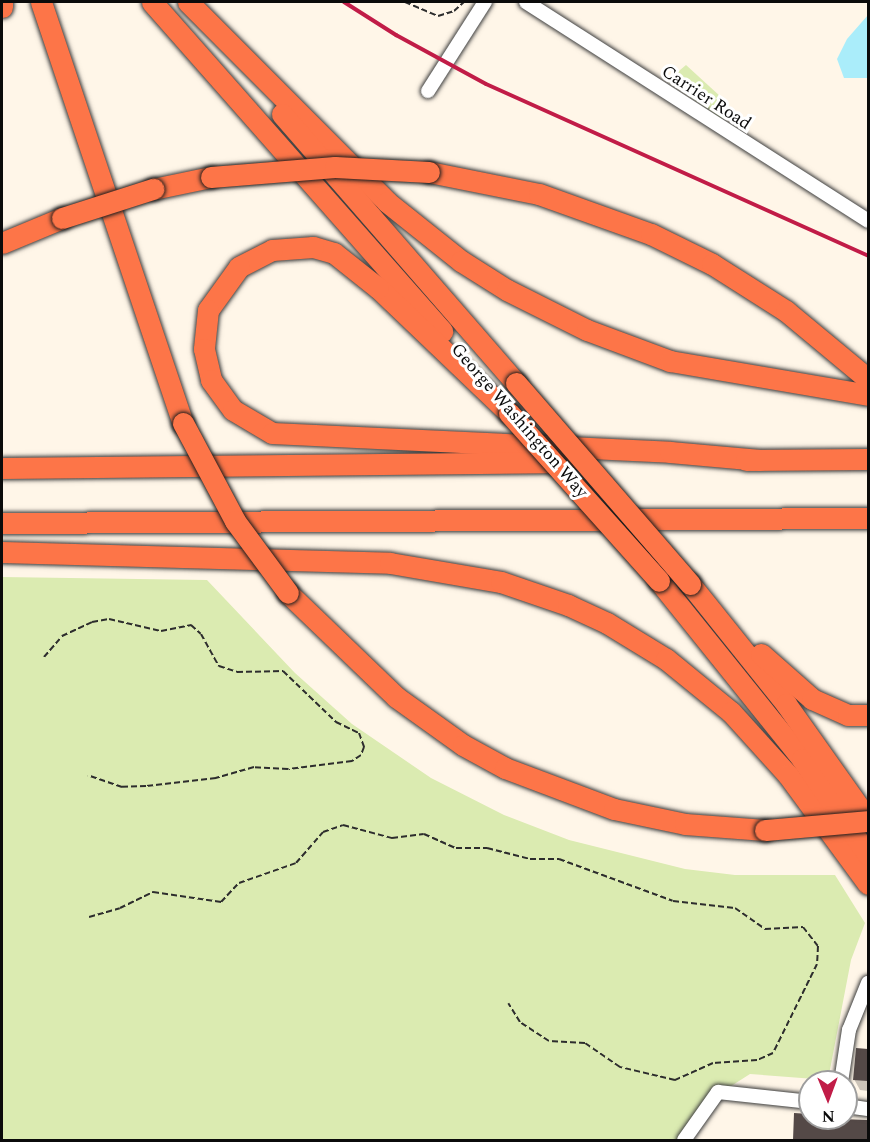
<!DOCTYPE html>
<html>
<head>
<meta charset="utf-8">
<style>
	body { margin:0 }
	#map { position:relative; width:870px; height:1142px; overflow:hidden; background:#fff6e8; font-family:Spectral,serif }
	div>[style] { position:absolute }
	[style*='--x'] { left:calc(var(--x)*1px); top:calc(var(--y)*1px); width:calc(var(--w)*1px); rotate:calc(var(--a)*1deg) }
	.green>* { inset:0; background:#dbebb1 }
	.water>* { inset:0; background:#aaedfa }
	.shadow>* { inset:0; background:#0003 }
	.building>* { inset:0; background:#544947 }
	.path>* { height:2px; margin-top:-1px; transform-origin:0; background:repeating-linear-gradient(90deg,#2d2d2d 0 6px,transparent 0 9px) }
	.roads { filter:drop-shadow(0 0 2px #3e3e3e) drop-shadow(0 0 2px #3e3e3e) }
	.minor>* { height:14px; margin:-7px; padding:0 7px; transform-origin:7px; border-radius:7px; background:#fff }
	.highway>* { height:21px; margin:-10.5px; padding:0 10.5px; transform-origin:10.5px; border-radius:10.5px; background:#fd7548 }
	.rail>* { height:4px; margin:-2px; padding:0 2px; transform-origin:2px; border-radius:2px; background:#c11c47 }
	.bridges { filter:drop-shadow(0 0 2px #1c1c1c) drop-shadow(0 0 2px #1c1c1c) }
	.highway-bridge>* { height:21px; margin:-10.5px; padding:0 10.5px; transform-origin:10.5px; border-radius:10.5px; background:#fd7548 }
	span { translate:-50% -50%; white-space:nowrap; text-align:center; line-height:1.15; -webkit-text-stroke:6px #fff; paint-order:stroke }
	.street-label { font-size:18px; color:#0b0b0b }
	.frame { position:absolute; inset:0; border:3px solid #0b0b0b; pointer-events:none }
	.north { position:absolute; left:798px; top:1070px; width:60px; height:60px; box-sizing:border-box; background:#fff; border:2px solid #9d9d9d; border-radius:50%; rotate:179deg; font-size:16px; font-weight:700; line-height:24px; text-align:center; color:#0b0b0b }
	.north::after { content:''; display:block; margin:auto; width:21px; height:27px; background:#c11c47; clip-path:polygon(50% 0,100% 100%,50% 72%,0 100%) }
</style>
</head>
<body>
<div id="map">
	<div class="green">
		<i style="clip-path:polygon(686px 65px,721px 97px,722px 119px,667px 81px)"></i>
		<i style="clip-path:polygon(2px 577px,207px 580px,295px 673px,352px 724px,431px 778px,504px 815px,569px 840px,685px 869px,735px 875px,835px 875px,865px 923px,851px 960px,828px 1080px,750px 1074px,717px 1095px,684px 1140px,2px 1140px)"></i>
	</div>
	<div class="water">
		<i style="clip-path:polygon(868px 15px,868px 78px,844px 78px,837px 59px,847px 39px)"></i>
	</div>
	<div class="shadow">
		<i style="clip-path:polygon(857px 1050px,868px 1051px,868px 1091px,860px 1090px,854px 1079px)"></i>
		<i style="clip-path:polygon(795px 1115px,868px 1121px,868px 1140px,794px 1140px)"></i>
	</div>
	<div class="building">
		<i style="clip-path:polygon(856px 1048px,868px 1049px,868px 1081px,853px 1080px)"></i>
		<i style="clip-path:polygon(794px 1113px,810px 1114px,810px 1118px,868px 1120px,868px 1140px,793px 1140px)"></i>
	</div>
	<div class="path">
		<i style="--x:405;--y:2;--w:36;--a:23"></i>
		<i style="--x:438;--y:16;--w:17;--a:-17"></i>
		<i style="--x:454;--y:11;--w:13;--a:-42"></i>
		<i style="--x:44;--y:657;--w:28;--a:-49"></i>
		<i style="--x:62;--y:636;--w:33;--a:-25"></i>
		<i style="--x:92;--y:622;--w:17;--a:-10"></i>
		<i style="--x:109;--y:619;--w:53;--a:13"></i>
		<i style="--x:161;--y:631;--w:31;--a:-11"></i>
		<i style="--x:191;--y:625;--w:13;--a:42"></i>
		<i style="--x:201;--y:634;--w:37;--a:61"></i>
		<i style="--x:219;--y:666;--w:19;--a:18"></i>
		<i style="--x:237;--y:672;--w:46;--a:-1.2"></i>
		<i style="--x:283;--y:671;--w:74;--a:43.9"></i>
		<i style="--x:336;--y:722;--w:25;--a:26"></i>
		<i style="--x:359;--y:733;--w:15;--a:70"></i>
		<i style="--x:364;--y:747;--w:9;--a:111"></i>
		<i style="--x:361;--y:755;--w:11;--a:146"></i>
		<i style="--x:352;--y:761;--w:64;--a:172.9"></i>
		<i style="--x:288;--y:769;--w:34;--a:-177"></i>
		<i style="--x:254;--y:767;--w:40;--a:164"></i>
		<i style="--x:216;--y:778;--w:70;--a:173.5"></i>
		<i style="--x:146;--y:786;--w:24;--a:178"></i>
		<i style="--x:122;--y:787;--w:36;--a:-161"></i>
		<i style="--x:89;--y:917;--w:32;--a:-16"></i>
		<i style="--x:120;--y:908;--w:37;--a:-26"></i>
		<i style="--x:153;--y:892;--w:69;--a:8.4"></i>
		<i style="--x:221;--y:902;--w:26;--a:-47"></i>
		<i style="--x:239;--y:883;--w:60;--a:-19.3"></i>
		<i style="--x:296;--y:863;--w:41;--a:-48.9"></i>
		<i style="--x:323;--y:832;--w:21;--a:-19"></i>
		<i style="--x:343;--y:825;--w:51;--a:14.9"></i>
		<i style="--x:392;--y:838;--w:32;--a:-7"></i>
		<i style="--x:424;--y:834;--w:35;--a:24"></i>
		<i style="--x:456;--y:848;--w:31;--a:0"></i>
		<i style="--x:487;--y:848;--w:44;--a:14.3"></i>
		<i style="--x:530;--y:859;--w:29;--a:0"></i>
		<i style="--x:559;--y:859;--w:121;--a:20.2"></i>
		<i style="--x:673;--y:901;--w:62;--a:6.4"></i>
		<i style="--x:735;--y:908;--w:37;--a:35"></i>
		<i style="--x:765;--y:929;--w:38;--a:-3"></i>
		<i style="--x:803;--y:927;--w:24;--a:52"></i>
		<i style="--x:818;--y:946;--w:18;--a:93"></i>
		<i style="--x:817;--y:964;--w:99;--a:116.3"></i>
		<i style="--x:773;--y:1053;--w:17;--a:156"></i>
		<i style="--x:757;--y:1060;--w:44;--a:176.1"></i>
		<i style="--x:713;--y:1063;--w:42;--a:155.9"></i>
		<i style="--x:675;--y:1080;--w:57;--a:-166.7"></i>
		<i style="--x:620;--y:1067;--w:42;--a:-145.6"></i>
		<i style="--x:585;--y:1043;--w:36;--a:-177"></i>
		<i style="--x:549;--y:1041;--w:35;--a:-147"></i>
		<i style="--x:520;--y:1022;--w:22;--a:-122"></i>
	</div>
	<div class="roads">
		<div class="minor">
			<i style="--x:526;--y:2;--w:406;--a:32.6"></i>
			<i style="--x:428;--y:91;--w:106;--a:-57.4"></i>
			<i style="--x:841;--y:1082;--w:53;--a:-81.3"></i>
			<i style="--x:849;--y:1030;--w:51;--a:-68"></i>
			<i style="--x:846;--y:1106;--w:22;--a:8"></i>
			<i style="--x:684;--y:1140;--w:59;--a:-54.7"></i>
			<i style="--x:718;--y:1092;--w:93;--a:6.2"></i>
		</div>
		<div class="highway">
			<i style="--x:41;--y:2;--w:444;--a:71.4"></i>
			<i style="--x:152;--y:2;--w:439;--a:48.6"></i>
			<i style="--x:188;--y:2;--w:282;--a:45.1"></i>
			<i style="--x:387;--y:202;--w:95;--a:38.6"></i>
			<i style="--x:461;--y:261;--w:54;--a:32.2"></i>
			<i style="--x:507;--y:290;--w:89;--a:26.6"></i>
			<i style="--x:587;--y:330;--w:89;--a:20.5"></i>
			<i style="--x:670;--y:361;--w:201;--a:9.7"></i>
			<i style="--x:2;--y:7;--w:5;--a:-90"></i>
			<i style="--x:282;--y:114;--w:357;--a:49"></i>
			<i style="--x:429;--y:172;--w:112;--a:11.3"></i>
			<i style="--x:539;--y:194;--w:119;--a:19.7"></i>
			<i style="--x:651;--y:234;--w:68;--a:26.2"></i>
			<i style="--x:712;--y:264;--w:88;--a:32.4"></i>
			<i style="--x:786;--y:311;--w:107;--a:39.7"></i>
			<i style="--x:153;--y:189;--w:59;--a:-11.7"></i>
			<i style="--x:2;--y:243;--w:65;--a:-22.6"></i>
			<i style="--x:509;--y:413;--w:181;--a:-136.3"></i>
			<i style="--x:378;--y:288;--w:56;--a:-141.5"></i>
			<i style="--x:334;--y:253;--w:22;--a:-164"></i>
			<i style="--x:313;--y:247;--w:41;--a:175.8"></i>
			<i style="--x:272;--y:250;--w:37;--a:153"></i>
			<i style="--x:239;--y:267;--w:53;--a:125.8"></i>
			<i style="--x:208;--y:310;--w:39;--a:96"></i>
			<i style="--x:204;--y:349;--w:32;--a:77"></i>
			<i style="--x:211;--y:380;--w:37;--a:54"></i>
			<i style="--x:233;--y:410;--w:45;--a:30.5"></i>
			<i style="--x:272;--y:433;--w:398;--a:2.7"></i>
			<i style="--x:670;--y:452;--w:90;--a:5.1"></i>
			<i style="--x:746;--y:460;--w:122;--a:-0.5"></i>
			<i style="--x:2;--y:468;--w:566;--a:-0.61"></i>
			<i style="--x:2;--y:523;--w:866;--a:-0.33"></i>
			<i style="--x:2;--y:552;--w:388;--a:1.6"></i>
			<i style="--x:390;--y:563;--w:113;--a:9.7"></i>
			<i style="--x:501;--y:582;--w:71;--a:18.9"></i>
			<i style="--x:568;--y:605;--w:43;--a:24.8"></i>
			<i style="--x:607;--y:623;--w:69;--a:31.4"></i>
			<i style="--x:666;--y:659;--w:84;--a:39.2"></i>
			<i style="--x:731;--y:712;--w:85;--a:47.9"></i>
			<i style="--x:788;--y:775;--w:135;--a:53.7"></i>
			<i style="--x:659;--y:581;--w:228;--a:51.2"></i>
			<i style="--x:802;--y:759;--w:116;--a:55.5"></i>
			<i style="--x:690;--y:584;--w:154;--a:51.3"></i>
			<i style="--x:786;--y:704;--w:142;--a:54.7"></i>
			<i style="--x:288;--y:593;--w:150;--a:43.9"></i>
			<i style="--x:396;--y:697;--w:82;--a:35.6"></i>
			<i style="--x:463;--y:745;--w:48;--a:28.7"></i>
			<i style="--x:505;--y:768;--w:116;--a:20.6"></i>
			<i style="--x:614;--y:809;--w:73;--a:11.9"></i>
			<i style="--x:685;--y:824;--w:80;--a:4.3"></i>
			<i style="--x:761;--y:654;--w:68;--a:41.4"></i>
			<i style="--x:812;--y:699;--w:39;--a:24"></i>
			<i style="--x:848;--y:715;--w:20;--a:0"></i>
		</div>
	</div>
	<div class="rail">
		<i style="--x:344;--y:2;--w:62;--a:32.4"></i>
		<i style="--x:396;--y:35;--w:102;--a:28.6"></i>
		<i style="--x:486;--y:84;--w:419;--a:24.2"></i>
	</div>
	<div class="bridges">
		<div class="highway-bridge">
			<i style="--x:211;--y:177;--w:124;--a:-4.6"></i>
			<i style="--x:335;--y:167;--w:94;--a:3"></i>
			<i style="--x:62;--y:218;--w:96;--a:-17.7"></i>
			<i style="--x:516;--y:383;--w:266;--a:49.1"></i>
			<i style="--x:509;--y:413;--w:225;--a:48.2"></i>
			<i style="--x:183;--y:423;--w:111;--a:62"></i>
			<i style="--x:235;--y:521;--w:89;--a:53.6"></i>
			<i style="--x:765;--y:830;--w:103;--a:-5"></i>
		</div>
	</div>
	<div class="street-label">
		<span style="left:706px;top:98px;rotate:33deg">Carrier Road</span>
		<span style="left:519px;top:421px;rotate:49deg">George Washington Way</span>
	</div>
	<div class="frame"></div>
	<div class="north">N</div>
</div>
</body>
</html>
